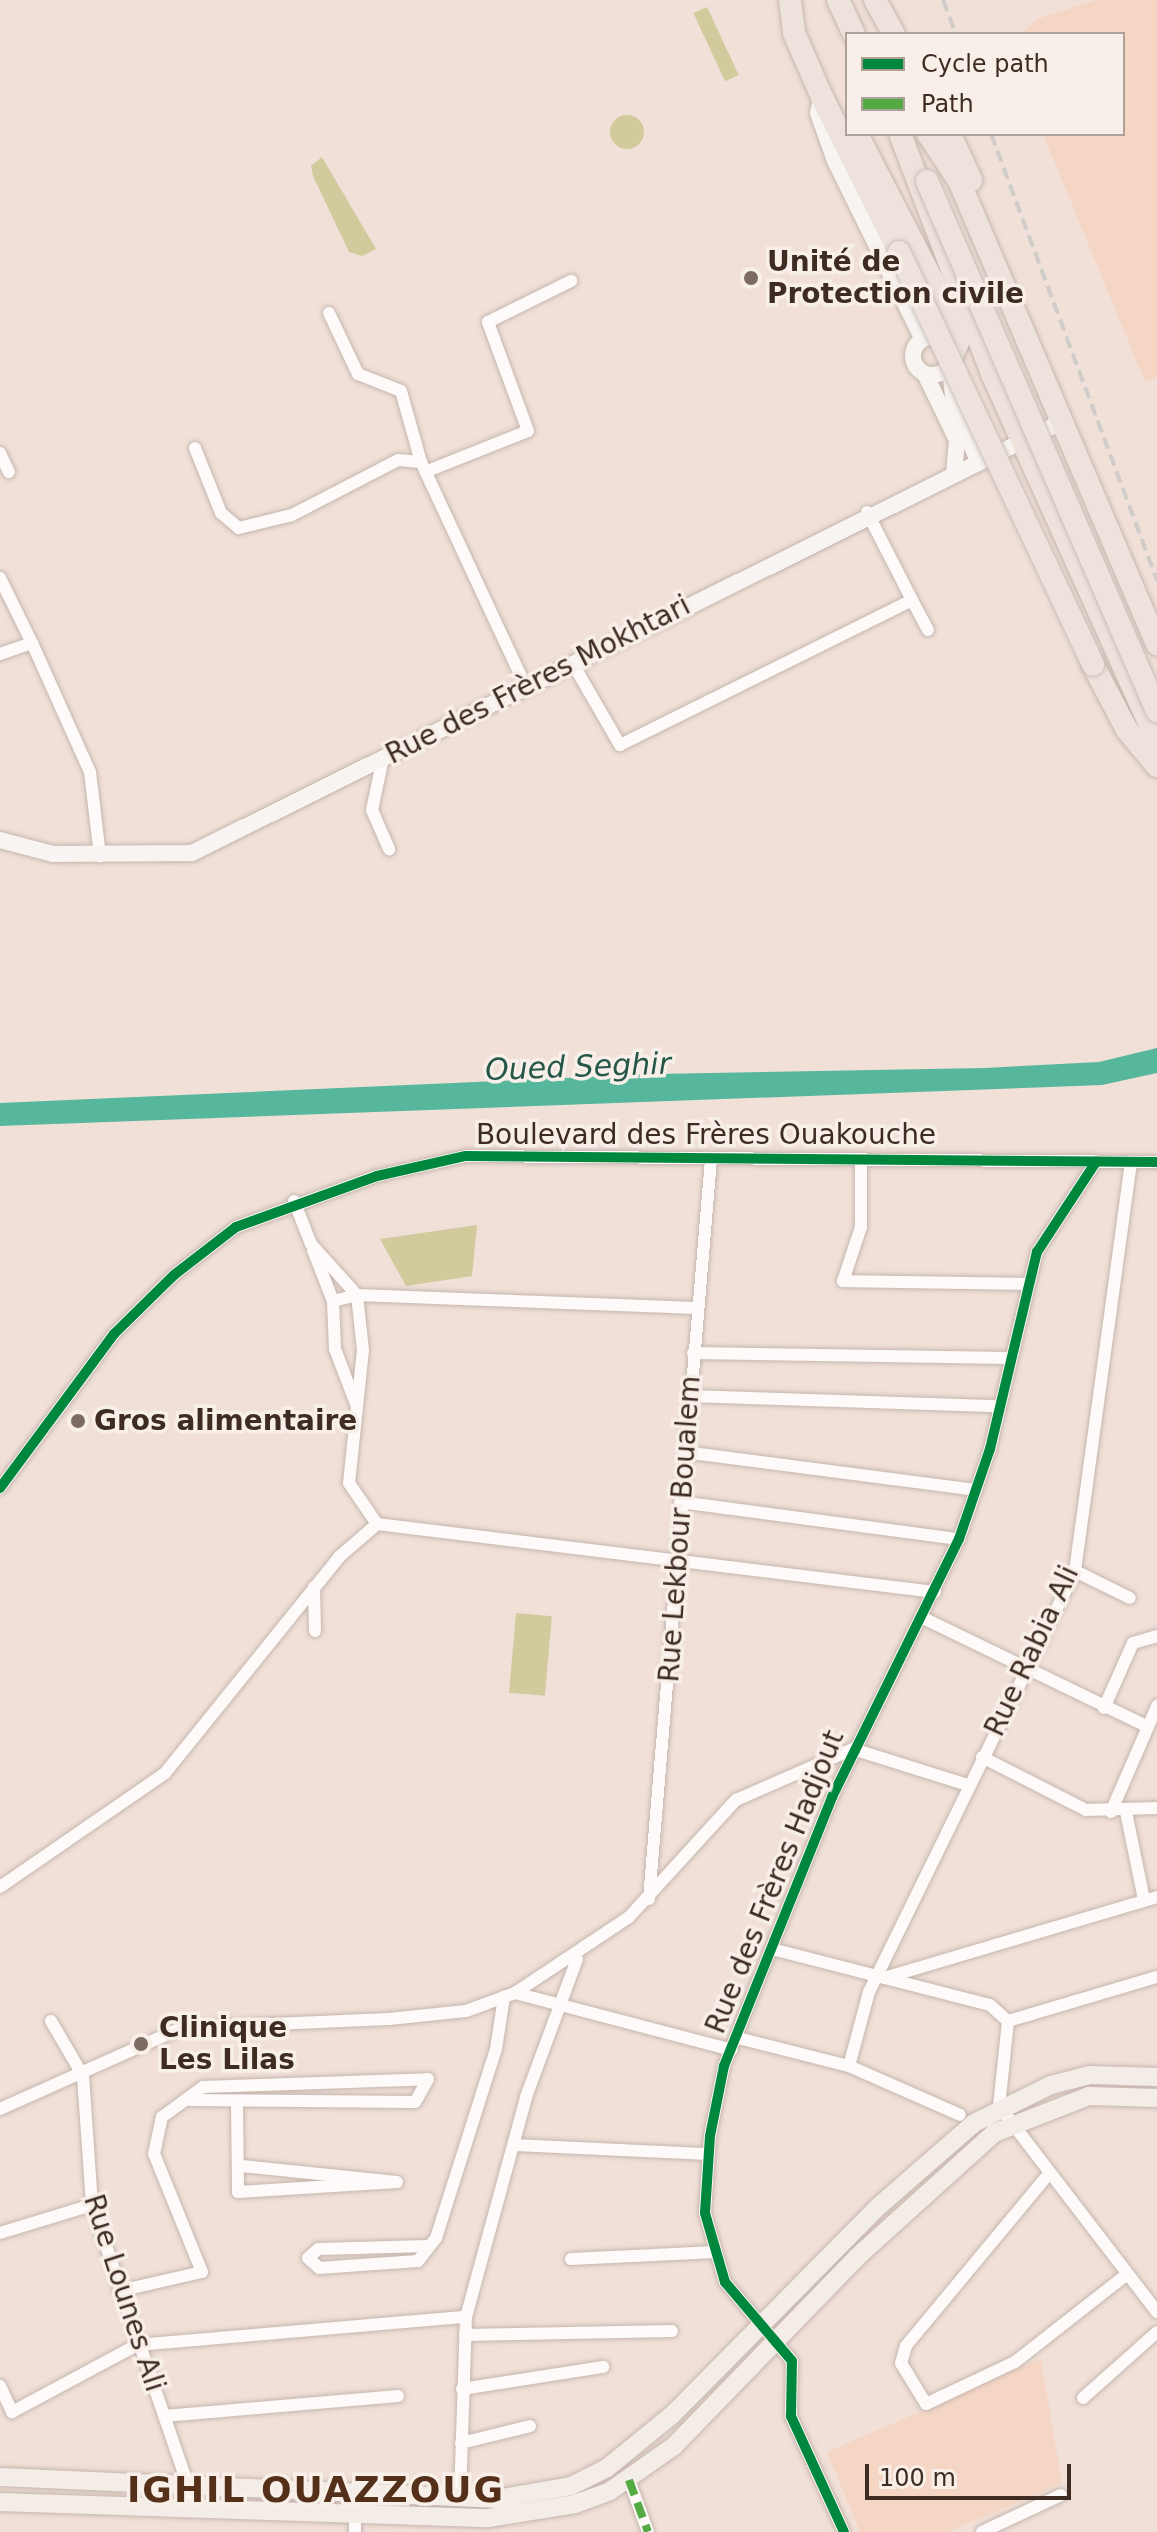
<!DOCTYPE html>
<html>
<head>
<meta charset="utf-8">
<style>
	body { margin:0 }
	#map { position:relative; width:1157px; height:2532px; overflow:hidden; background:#f0e0d8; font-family:"DejaVu Sans",sans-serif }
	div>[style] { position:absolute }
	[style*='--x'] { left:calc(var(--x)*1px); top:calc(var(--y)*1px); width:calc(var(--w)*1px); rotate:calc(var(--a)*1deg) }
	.built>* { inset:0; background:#f5d6c5 }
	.green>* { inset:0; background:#d0ca9c; transform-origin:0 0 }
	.round { border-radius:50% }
	.water>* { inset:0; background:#57b79c }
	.roads { filter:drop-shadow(0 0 2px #c6b6ae) drop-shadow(0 0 2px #c6b6ae) }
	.street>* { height:12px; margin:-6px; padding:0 6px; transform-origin:6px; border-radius:6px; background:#fdfaf9 }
	.secondary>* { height:16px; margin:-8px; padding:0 8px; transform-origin:8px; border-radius:8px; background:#f8f4f1 }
	.secondary>.ring { margin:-8px; padding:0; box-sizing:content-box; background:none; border:16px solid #f8f4f1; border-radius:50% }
	.primary>* { height:18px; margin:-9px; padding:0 9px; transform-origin:9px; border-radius:9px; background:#f4ece7 }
	.highway>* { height:22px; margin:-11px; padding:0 11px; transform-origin:11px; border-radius:11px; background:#eee3dc }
	.rail>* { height:4px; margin-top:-2px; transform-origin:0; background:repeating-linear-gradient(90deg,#d0ccc9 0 12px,transparent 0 18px) }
	.bridges { filter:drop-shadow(0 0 2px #c8beb8) drop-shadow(0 0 2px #c8beb8) }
	.highway-bridge>* { height:22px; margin:-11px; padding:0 11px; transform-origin:11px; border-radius:11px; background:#eee3dc }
	.quiet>* { height:8px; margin-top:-4px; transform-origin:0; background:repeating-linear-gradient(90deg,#55ab43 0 16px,transparent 0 24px) }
	.cycleway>* { height:10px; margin:-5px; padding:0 5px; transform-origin:5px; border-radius:5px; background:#00873e }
	.dots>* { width:22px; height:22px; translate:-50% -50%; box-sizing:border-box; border:4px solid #f8efe9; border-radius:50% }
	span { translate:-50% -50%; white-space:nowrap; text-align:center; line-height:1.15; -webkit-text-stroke:7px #f8efe9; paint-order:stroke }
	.poi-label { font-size:28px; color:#3e2c22; font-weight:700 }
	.left { translate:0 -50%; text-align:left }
	.street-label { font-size:28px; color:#3e2c22 }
	.water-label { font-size:30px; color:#245748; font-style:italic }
	.district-label { font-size:36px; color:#542f19; font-weight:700; letter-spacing:2px }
	.legend { position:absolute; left:845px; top:32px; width:280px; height:104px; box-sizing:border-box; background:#f8efe9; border:2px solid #aea199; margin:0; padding:10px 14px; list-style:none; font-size:24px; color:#3e2c22 }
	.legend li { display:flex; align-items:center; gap:16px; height:40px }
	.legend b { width:40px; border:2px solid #aea199 }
	.scale { position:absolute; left:865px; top:2464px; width:206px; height:36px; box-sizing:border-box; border:4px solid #3e2c22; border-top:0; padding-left:10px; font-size:24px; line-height:28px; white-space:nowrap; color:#3e2c22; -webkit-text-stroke:6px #f8efe9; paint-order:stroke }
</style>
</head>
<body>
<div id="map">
	<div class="built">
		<i style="clip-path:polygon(1096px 0,1157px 0,1157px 377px,1145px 382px,1043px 134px,1123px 134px,1123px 34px,1022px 34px,1037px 19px)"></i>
		<i style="clip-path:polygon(1041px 2359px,1062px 2483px,948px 2532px,860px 2532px,827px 2452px)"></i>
	</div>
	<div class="green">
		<i style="left:707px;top:7px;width:75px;height:15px;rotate:65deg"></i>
		<i class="round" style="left:610px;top:115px;width:34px;height:34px"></i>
		<i style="clip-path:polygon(322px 157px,376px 249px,362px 256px,349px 252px,313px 176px,311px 166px)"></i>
		<i style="clip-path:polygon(477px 1225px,472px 1276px,406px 1286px,380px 1239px)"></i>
		<i style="left:516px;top:1613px;width:36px;height:80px;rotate:5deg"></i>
	</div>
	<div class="water">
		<i style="clip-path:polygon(1157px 1048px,1157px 1073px,1102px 1085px,0 1126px,0 1103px,656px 1074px,985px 1068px,1099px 1062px)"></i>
	</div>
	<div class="roads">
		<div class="street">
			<i style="--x:329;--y:313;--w:68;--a:64.6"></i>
			<i style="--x:358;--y:374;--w:46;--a:21.6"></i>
			<i style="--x:401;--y:391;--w:74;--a:74.3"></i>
			<i style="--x:195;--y:448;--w:70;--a:68.2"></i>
			<i style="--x:221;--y:513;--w:23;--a:40"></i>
			<i style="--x:239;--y:528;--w:55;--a:-13.8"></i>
			<i style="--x:292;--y:515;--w:119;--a:-27.4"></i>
			<i style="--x:398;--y:460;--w:23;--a:5"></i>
			<i style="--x:421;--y:462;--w:248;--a:65"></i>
			<i style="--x:0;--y:453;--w:21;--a:65"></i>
			<i style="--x:430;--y:470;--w:105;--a:-21.7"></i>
			<i style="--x:528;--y:431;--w:116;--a:-110.2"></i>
			<i style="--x:488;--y:322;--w:93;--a:-26.3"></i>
			<i style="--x:867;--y:512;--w:99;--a:62.9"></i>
			<i style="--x:0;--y:578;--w:72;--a:63.8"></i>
			<i style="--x:0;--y:654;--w:34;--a:-19"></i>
			<i style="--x:32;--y:643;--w:141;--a:65.8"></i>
			<i style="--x:90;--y:772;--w:85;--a:83.2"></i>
			<i style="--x:573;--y:664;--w:94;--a:59.9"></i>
			<i style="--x:620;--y:745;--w:326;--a:-26.4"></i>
			<i style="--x:912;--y:600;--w:34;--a:62"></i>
			<i style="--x:383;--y:758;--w:53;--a:101.9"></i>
			<i style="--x:372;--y:810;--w:43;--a:66.4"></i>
			<i style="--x:861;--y:1160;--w:67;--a:90"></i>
			<i style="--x:861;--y:1227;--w:57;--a:108.4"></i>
			<i style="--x:843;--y:1281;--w:183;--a:0.9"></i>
			<i style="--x:294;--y:1201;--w:46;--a:68.4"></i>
			<i style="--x:311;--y:1244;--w:69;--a:48"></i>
			<i style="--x:357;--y:1295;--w:55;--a:83.8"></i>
			<i style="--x:363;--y:1350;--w:134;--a:96"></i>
			<i style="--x:349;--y:1483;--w:50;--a:55.7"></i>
			<i style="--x:313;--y:1250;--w:55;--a:68.6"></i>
			<i style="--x:333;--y:1301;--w:48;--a:87.6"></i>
			<i style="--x:335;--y:1349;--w:59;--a:69.1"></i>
			<i style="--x:333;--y:1301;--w:25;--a:-14"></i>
			<i style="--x:357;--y:1295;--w:340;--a:2.2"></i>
			<i style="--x:693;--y:1353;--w:315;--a:0.9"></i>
			<i style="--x:689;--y:1396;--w:309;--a:1.9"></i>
			<i style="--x:684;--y:1452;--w:294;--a:7.4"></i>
			<i style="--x:0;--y:1488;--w:192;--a:-53.5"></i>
			<i style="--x:114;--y:1334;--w:84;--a:-44.5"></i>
			<i style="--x:174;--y:1275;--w:78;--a:-37.7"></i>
			<i style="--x:236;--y:1227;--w:150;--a:-19.9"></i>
			<i style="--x:377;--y:1176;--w:91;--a:-12.7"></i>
			<i style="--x:466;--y:1156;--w:691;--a:0.5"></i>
			<i style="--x:680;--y:1502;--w:281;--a:7.6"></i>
			<i style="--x:1075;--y:1571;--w:61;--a:26.1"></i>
			<i style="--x:314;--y:1587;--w:44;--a:88.7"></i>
			<i style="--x:923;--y:1618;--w:250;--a:25.8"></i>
			<i style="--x:1104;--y:1708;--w:71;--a:-66"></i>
			<i style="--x:1133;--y:1643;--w:25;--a:-16"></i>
			<i style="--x:982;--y:1757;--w:117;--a:27"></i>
			<i style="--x:1086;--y:1810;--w:71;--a:-1.6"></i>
			<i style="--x:1111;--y:1812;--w:116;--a:-66.5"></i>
			<i style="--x:1126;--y:1812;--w:90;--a:78.4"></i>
			<i style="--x:0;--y:1887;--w:201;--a:-34.6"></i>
			<i style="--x:165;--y:1773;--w:277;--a:-51.1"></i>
			<i style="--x:339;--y:1557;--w:50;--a:-41"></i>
			<i style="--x:377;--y:1524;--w:562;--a:6.95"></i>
			<i style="--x:649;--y:1899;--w:743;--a:-85.21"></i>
			<i style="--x:772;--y:1949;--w:225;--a:14.4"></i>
			<i style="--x:990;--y:2005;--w:24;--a:42"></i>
			<i style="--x:1008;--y:2021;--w:85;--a:96"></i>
			<i style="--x:999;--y:2106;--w:260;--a:52.5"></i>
			<i style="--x:884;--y:1978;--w:285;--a:-16.5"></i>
			<i style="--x:515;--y:1993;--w:224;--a:14.7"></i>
			<i style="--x:51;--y:2021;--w:64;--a:59.8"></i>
			<i style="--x:83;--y:2076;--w:129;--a:86"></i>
			<i style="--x:92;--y:2205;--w:293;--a:71.1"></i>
			<i style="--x:187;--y:2482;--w:23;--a:90"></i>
			<i style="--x:1008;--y:2021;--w:155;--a:-16.5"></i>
			<i style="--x:738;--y:2038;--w:114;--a:14.2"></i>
			<i style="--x:849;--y:2066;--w:121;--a:23.8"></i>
			<i style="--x:849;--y:2066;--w:77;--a:-74.9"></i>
			<i style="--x:869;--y:1992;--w:469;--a:-63.9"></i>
			<i style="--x:1075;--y:1571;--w:413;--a:-82.2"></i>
			<i style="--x:237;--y:2106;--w:86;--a:89.3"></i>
			<i style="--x:238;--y:2192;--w:159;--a:-3.6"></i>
			<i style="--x:397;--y:2182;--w:156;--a:-174.1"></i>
			<i style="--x:0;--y:2109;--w:198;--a:-24.1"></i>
			<i style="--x:181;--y:2028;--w:208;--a:-2.5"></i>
			<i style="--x:389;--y:2019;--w:77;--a:-5.9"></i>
			<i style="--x:466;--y:2011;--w:52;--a:-20.2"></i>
			<i style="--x:515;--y:1993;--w:137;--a:-33.7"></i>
			<i style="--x:629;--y:1917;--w:159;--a:-47.6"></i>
			<i style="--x:736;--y:1800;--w:128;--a:-23.6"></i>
			<i style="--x:853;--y:1749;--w:121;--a:17.4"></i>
			<i style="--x:515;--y:2145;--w:193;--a:2.7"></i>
			<i style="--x:1047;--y:2176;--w:221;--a:129.7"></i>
			<i style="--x:906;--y:2346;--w:18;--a:106"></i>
			<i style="--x:901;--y:2363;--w:48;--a:58.6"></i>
			<i style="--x:926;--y:2404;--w:98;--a:-25.3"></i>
			<i style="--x:1015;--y:2362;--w:141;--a:-38.1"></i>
			<i style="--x:0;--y:2233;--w:96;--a:-16.9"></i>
			<i style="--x:427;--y:2246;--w:109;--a:178.4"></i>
			<i style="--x:318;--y:2249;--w:13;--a:138"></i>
			<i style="--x:308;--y:2258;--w:15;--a:42"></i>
			<i style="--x:319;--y:2268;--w:99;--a:-4"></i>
			<i style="--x:418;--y:2261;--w:29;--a:-52"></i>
			<i style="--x:436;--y:2238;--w:198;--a:-72.4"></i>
			<i style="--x:496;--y:2049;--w:53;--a:-81.3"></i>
			<i style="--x:571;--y:2259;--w:145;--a:-2.8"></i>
			<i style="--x:119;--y:2291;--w:85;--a:-12.9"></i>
			<i style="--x:202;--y:2272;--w:127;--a:-112.1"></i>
			<i style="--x:154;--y:2154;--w:38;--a:-78"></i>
			<i style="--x:162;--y:2117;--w:51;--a:-36.2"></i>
			<i style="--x:203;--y:2087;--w:225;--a:-2"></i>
			<i style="--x:428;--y:2079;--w:26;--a:119"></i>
			<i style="--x:415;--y:2102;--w:225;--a:-179.5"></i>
			<i style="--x:465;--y:2335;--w:207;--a:-1.1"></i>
			<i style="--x:0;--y:2386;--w:29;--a:65"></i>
			<i style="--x:12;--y:2412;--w:142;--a:-28.2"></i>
			<i style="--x:137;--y:2345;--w:330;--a:-4.9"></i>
			<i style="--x:462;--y:2389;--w:143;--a:-8.9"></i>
			<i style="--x:1083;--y:2398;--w:99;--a:-41.7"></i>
			<i style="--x:164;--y:2416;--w:235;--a:-4.9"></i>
			<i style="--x:461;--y:2443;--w:71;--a:-13.8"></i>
			<i style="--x:629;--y:2480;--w:55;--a:69.9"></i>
			<i style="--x:355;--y:2492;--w:40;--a:90"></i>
			<i style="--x:460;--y:2498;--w:181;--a:-88.1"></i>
			<i style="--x:466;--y:2317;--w:228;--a:-74.7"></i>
			<i style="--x:526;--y:2097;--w:147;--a:-69.7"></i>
			<i style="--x:844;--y:2532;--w:128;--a:-114.6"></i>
			<i style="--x:791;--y:2416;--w:55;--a:-89"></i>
			<i style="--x:792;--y:2361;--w:104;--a:-130.3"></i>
			<i style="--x:725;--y:2282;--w:72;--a:-106.2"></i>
			<i style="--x:705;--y:2213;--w:77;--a:-86.3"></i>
			<i style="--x:710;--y:2136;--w:71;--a:-78.7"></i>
			<i style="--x:724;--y:2066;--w:290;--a:-68.1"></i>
			<i style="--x:832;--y:1797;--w:288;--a:-63.8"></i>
			<i style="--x:959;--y:1539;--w:95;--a:-71"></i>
			<i style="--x:990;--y:1449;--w:203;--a:-76.6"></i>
			<i style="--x:1037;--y:1252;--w:108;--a:-56.8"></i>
			<i style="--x:982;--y:2532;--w:87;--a:-25.1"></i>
		</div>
		<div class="secondary">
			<i style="--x:821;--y:99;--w:14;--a:102"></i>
			<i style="--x:818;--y:113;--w:51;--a:70.5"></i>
			<i style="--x:835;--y:161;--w:199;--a:63.8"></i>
			<i class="ring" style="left:913px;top:337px;width:22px;height:22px"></i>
			<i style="--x:950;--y:370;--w:35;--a:83"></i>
			<i style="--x:954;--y:405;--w:63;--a:66.7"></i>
			<i style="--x:925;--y:374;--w:73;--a:64.1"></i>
			<i style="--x:957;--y:440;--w:34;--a:95"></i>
			<i style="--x:0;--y:840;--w:55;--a:14.8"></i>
			<i style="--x:53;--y:854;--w:139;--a:-0.4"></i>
			<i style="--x:192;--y:853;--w:968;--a:-26.38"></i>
		</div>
		<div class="primary">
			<i style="--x:0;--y:2477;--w:496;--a:2.5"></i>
			<i style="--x:496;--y:2499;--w:76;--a:-9.8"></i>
			<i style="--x:571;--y:2486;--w:40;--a:-26.6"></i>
			<i style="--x:607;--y:2468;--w:85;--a:-39.3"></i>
			<i style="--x:673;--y:2414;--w:293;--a:-45.3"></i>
			<i style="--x:879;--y:2206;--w:126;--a:-41.1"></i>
			<i style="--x:974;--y:2123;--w:86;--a:-26.3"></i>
			<i style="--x:1051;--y:2085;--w:40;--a:-14.4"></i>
			<i style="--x:1090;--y:2075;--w:67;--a:1.7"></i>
			<i style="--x:0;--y:2502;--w:489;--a:1.9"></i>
			<i style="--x:489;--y:2518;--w:87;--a:-9.2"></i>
			<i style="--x:575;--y:2504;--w:37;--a:-20"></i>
			<i style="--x:610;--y:2491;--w:78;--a:-35.1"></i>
			<i style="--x:674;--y:2446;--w:263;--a:-45.9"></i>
			<i style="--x:857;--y:2257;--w:185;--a:-42.1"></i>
			<i style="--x:994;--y:2133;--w:102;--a:-21.3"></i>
			<i style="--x:1089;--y:2096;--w:68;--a:1.7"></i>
		</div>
		<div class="highway">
			<i style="--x:790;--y:0;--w:33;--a:83"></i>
			<i style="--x:794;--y:33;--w:70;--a:66.4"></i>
			<i style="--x:822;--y:97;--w:173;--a:63.6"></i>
			<i style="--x:838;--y:0;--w:38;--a:65"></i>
			<i style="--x:875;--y:0;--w:39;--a:61"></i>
			<i style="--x:857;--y:134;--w:209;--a:62.7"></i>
			<i style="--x:953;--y:320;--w:23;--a:77"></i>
			<i style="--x:958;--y:342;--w:17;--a:114"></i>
			<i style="--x:900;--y:134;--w:259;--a:69"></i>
			<i style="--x:993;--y:376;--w:400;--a:65.8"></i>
			<i style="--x:928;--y:134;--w:56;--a:56.6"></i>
			<i style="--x:959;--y:181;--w:504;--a:66.85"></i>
			<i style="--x:950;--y:134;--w:51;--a:65.5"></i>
			<i style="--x:1093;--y:665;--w:73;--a:62.4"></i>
			<i style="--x:1127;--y:730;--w:47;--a:50.2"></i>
		</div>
	</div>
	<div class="rail">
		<i style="--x:943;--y:0;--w:36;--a:69"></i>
		<i style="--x:991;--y:134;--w:477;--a:69.6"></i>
	</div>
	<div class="bridges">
		<div class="highway-bridge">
			<i style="--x:927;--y:181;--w:578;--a:66.54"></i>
			<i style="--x:899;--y:252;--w:456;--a:64.8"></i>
		</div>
	</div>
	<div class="quiet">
		<i style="--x:629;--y:2480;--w:55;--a:69.9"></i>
	</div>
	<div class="cycleway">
		<i style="--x:0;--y:1488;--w:192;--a:-53.5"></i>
		<i style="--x:114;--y:1334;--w:84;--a:-44.5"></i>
		<i style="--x:174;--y:1275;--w:78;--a:-37.7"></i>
		<i style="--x:236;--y:1227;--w:150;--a:-19.9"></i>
		<i style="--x:377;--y:1176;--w:91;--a:-12.7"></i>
		<i style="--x:466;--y:1156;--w:691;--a:0.5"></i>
		<i style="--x:844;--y:2532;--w:128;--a:-114.6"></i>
		<i style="--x:791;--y:2416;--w:55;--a:-89"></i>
		<i style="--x:792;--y:2361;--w:104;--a:-130.3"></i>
		<i style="--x:725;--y:2282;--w:72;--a:-106.2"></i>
		<i style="--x:705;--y:2213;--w:77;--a:-86.3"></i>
		<i style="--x:710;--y:2136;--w:71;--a:-78.7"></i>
		<i style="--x:724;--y:2066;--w:290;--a:-68.1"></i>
		<i style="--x:832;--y:1797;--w:288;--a:-63.8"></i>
		<i style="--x:959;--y:1539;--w:95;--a:-71"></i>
		<i style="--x:990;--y:1449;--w:203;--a:-76.6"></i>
		<i style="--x:1037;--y:1252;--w:108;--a:-56.8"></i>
	</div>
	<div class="dots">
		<i style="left:751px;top:278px;background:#7c6b62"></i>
		<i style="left:78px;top:1421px;background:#7c6b62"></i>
		<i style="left:141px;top:2044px;background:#7c6b62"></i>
	</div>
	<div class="poi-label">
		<span class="left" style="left:767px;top:278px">Unité de<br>Protection civile</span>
		<span class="left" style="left:94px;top:1421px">Gros alimentaire</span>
		<span class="left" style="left:159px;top:2044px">Clinique<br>Les Lilas</span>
	</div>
	<div class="street-label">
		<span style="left:538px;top:680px;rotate:-27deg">Rue des Frères Mokhtari</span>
		<span style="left:706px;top:1135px">Boulevard des Frères Ouakouche</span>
		<span style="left:680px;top:1529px;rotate:-86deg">Rue Lekbour Boualem</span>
		<span style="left:1032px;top:1651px;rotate:-65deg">Rue Rabia Ali</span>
		<span style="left:775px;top:1882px;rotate:-68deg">Rue des Frères Hadjout</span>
		<span style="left:124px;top:2293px;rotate:72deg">Rue Lounes Ali</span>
	</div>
	<div class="water-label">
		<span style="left:578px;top:1067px;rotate:-2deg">Oued Seghir</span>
	</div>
	<div class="district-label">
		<span style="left:316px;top:2490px">IGHIL OUAZZOUG</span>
	</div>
	<ul class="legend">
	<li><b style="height:10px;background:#00873e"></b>Cycle path</li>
	<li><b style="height:10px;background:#55ab43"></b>Path</li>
	</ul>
	<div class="scale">100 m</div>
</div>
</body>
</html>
